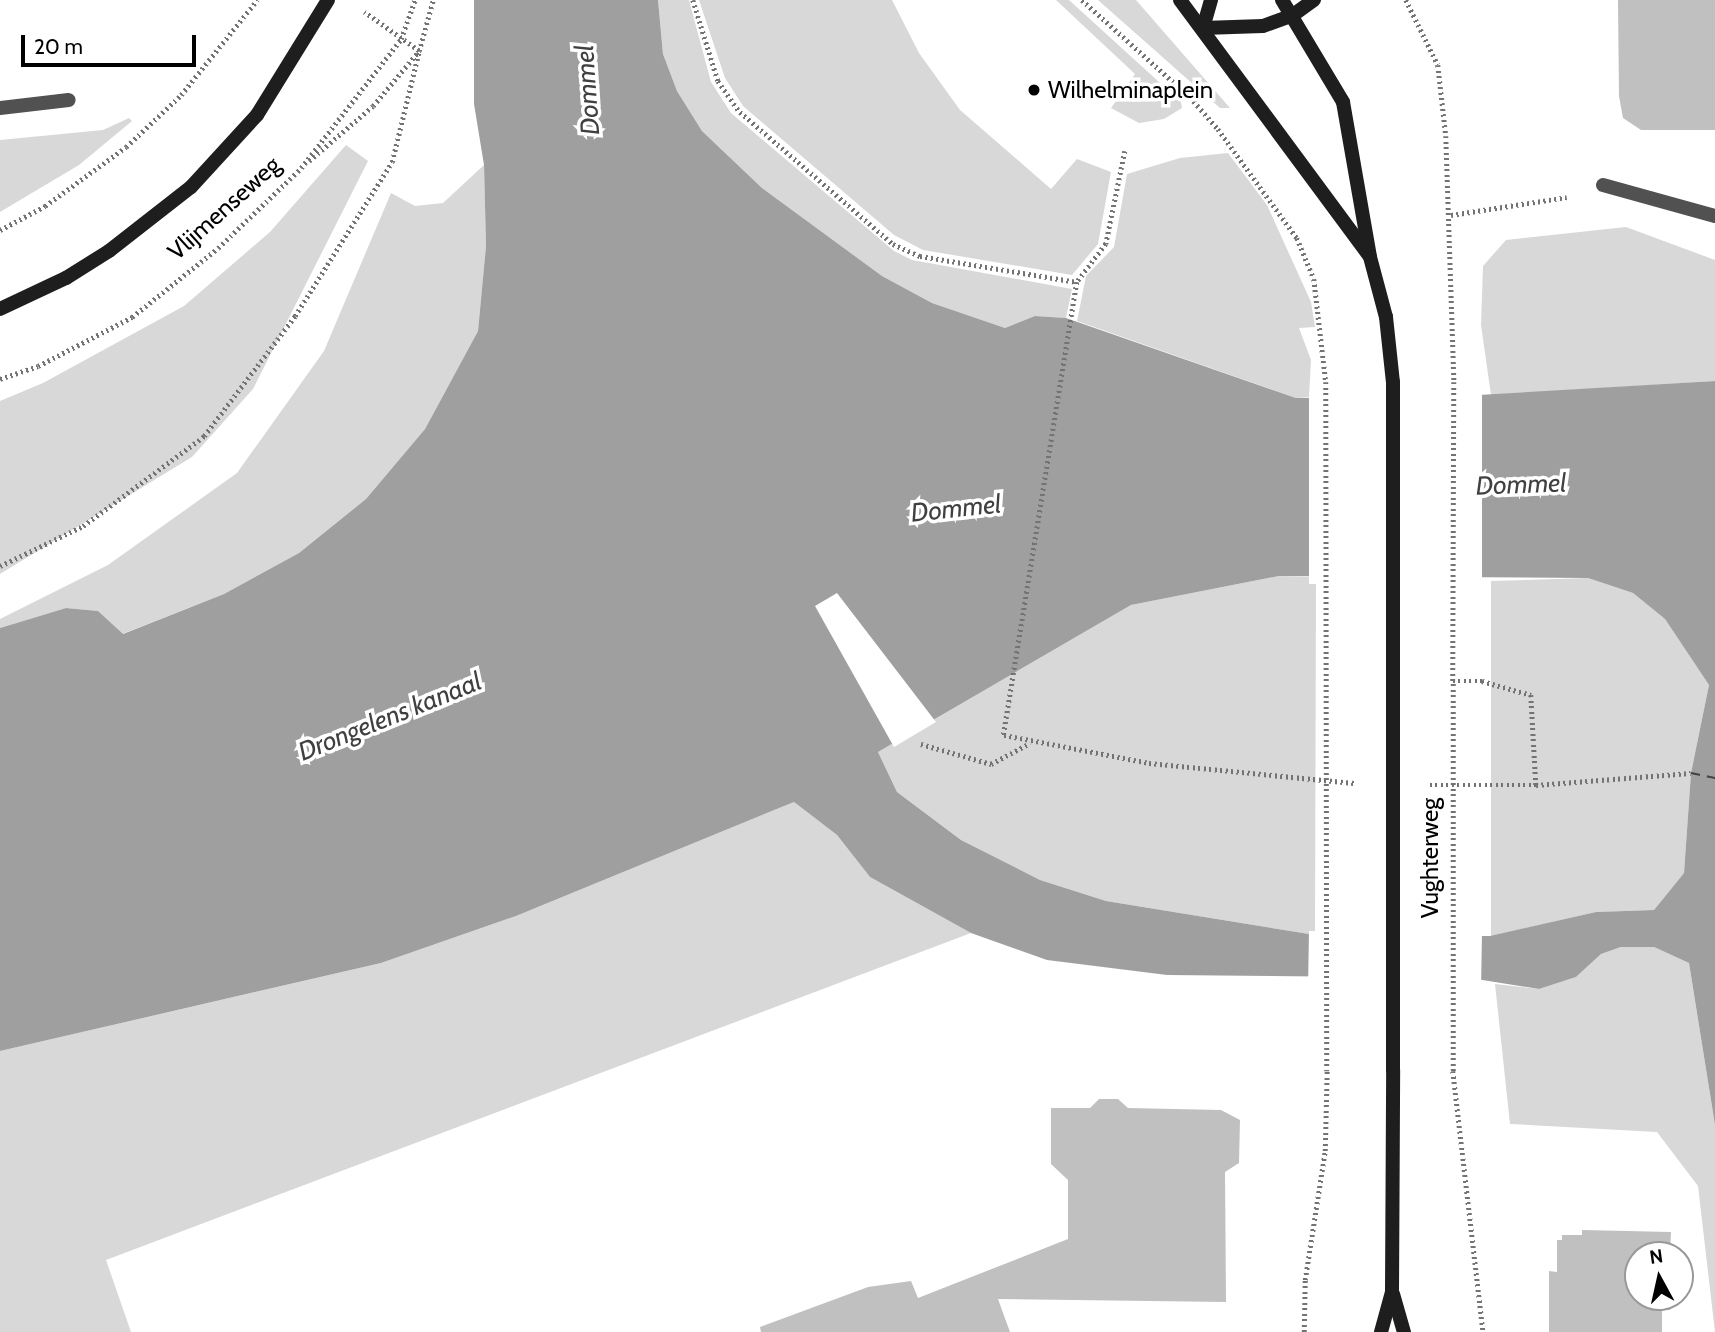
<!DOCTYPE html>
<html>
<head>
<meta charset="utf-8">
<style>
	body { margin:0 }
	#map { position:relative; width:1715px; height:1332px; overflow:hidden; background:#fff; font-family:Cabin,sans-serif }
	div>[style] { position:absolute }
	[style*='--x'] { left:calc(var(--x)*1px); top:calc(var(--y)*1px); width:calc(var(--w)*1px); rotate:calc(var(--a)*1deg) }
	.green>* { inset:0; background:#d8d8d8 }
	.water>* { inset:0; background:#9f9f9f }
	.pier>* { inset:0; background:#fff; transform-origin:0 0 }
	.ferry>* { height:2px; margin-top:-1px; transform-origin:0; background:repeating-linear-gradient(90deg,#404040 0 9px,transparent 0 16px) }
	.building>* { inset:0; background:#c0c0c0 }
	.path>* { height:4.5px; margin-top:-2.25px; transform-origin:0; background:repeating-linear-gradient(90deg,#737373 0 2px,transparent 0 5.5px) }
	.lane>* { height:14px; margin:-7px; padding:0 7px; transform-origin:7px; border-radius:7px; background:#515151 }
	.street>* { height:14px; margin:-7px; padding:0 7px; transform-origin:7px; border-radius:7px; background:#515151 }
	.secondary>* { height:14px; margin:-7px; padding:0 7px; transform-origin:7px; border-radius:7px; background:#1e1e1e }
	.path-bridge>* { height:4.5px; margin-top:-2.25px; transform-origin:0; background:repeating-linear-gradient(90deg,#737373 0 2px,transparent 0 5.5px) }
	.secondary-bridge>* { height:14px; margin:-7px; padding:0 7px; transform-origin:7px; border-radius:7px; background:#1e1e1e }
	.dots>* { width:19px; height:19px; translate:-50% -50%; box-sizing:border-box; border:4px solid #fff; border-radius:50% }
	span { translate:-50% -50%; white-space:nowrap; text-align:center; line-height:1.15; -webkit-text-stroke:7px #fff; paint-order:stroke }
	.poi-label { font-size:24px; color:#000 }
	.left { translate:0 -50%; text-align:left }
	.street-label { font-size:24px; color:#000 }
	.water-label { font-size:26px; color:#404040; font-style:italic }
	.north { position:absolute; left:1624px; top:1241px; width:70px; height:70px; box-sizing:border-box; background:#fff; border:2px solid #999; border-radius:50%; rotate:352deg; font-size:19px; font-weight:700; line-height:28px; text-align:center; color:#000 }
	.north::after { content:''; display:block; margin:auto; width:24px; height:32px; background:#000; clip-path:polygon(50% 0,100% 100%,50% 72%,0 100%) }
	.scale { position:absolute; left:21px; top:35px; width:175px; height:32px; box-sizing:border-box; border:4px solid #000; border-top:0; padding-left:9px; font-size:21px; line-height:24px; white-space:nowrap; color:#000; -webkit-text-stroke:5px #fff; paint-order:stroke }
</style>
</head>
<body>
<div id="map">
	<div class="green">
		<i style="clip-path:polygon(658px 0,689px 0,711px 82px,731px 113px,894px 251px,912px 260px,1072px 289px,1066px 318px,1035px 316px,1005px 328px,932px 303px,882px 276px,762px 188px,702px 131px,677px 91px,663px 54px)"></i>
		<i style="clip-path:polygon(699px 0,892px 0,919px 53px,960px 110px,1051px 189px,1077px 159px,1111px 172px,1098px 244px,1072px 275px,923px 250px,894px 235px,743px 106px,725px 78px)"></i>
		<i style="clip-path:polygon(1056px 0,1069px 0,1181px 102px,1182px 108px,1164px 119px,1139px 123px,1111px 108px,1135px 74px)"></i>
		<i style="clip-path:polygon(1098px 0,1136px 0,1230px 108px,1220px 108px)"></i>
		<i style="clip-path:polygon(129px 118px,132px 121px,79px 165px,0 212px,0 140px,103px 130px)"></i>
		<i style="clip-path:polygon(346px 145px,368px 161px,253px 389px,192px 457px,0 574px,0 401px,43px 383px,184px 306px,270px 232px)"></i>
		<i style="clip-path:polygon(1228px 153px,1267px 205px,1311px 302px,1315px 327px,1299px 328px,1311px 360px,1309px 397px,1296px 398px,1077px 321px,1086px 276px,1114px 247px,1127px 174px,1180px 158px)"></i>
		<i style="clip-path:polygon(484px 165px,486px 246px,478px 331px,425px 429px,366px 499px,299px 553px,224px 594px,122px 634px,98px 611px,66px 608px,0 628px,0 619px,108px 565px,237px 473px,324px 351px,391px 193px,415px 206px,443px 203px)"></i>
		<i style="clip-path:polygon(1626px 227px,1715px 260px,1715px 381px,1491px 395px,1481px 325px,1483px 266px,1506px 240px)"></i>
		<i style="clip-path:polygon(1279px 576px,1316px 577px,1315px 935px,1106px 901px,1040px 880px,961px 840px,897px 792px,878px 752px,1131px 605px)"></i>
		<i style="clip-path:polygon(1588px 578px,1633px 593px,1665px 619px,1709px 685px,1691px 773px,1684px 873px,1654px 910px,1596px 912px,1491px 936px,1491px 581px)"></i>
		<i style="clip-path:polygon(794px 802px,837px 835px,870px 877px,971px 933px,106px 1260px,131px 1332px,0 1332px,0 1051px,381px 963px,516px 916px)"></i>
		<i style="clip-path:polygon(1621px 947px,1654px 947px,1689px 963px,1715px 1125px,1715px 1332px,1698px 1186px,1657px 1132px,1510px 1124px,1495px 984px,1539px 989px,1576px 977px,1601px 954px)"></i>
	</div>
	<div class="water">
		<i style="clip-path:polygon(evenodd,474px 0,658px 0,663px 54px,677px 91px,702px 131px,762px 188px,882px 276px,932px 303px,1005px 328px,1035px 316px,1066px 318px,1296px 398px,1461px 396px,1715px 381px,1715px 1125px,1689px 963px,1654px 947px,1621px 947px,1601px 954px,1576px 977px,1539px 989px,1470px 978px,1167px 975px,1047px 960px,971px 933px,870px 877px,837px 835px,794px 802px,516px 916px,381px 963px,0 1051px,0 628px,66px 608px,98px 611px,123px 634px,224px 594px,299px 553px,366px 499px,425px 429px,478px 331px,486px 246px,484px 165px,474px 104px,474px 0,1279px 576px,1588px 578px,1633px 593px,1665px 619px,1709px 685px,1691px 773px,1684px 873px,1654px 910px,1596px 912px,1490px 936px,1315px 935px,1106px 901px,1040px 880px,961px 840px,897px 792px,878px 752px,1131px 605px,1279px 576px)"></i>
	</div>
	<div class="pier">
		<i style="left:1482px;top:392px;width:192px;height:173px;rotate:90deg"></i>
		<i style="clip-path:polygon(837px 593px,936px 722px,894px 747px,815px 606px)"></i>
		<i style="left:1309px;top:931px;width:173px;height:48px;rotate:1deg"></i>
	</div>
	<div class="ferry">
		<i style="--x:1691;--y:773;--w:25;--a:12"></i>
	</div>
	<div class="building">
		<i style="clip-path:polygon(1618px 0,1715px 0,1715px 130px,1641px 130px,1623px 118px,1619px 96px)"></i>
		<i style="clip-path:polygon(1099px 1099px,1118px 1099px,1128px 1108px,1221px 1110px,1240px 1120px,1239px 1163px,1225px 1172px,1226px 1302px,998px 1299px,1010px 1332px,761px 1332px,760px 1327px,868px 1287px,911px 1281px,918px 1298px,1068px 1239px,1068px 1180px,1051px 1164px,1051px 1108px,1090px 1108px)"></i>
		<i style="clip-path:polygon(1582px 1230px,1671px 1232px,1670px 1255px,1638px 1255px,1638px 1297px,1670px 1297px,1670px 1310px,1662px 1310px,1662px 1332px,1549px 1332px,1549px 1271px,1557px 1272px,1557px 1240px,1562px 1240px,1562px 1235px,1582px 1235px)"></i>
	</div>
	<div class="path">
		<i style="--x:693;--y:0;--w:85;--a:72.8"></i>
		<i style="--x:718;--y:81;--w:38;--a:55"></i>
		<i style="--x:740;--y:112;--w:202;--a:40.8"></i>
		<i style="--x:893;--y:244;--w:30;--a:24"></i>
		<i style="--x:920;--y:256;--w:159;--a:9.4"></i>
		<i style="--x:1082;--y:0;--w:145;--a:41.9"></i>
		<i style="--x:1190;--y:97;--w:43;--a:48.8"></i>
		<i style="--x:1218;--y:129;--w:135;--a:54.1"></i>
		<i style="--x:1297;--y:238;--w:44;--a:67.5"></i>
		<i style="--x:1314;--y:279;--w:104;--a:83.4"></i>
		<i style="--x:1406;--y:0;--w:72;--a:63.8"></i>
		<i style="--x:1438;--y:65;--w:71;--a:83.6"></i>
		<i style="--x:1446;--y:136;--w:246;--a:88.1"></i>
		<i style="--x:1454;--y:382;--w:299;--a:90.2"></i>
		<i style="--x:1453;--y:681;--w:29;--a:0"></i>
		<i style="--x:1482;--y:681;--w:51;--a:15.9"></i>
		<i style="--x:1531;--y:695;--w:90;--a:86.8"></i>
		<i style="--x:1125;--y:151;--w:95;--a:101.5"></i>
		<i style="--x:1106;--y:244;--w:48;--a:127.3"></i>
		<i style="--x:1077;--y:282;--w:459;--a:99.2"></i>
		<i style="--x:1004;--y:735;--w:148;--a:10.9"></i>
		<i style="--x:1149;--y:763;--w:206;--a:5.6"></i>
		<i style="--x:309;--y:161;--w:84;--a:-40.7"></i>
		<i style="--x:373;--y:106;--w:72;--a:-50.1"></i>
		<i style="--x:419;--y:51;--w:53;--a:-74.6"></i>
		<i style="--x:1451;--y:215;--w:117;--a:-8.8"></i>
		<i style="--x:0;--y:230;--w:51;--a:-28.1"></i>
		<i style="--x:45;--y:206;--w:100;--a:-36.1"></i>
		<i style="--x:126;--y:147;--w:76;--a:-43.4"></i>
		<i style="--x:181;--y:95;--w:122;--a:-51.3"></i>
		<i style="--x:0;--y:379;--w:40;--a:-18.9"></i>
		<i style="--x:38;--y:366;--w:106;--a:-27.5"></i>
		<i style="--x:132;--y:317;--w:110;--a:-38.7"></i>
		<i style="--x:218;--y:248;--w:115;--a:-43.9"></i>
		<i style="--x:301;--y:168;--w:163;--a:-52.2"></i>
		<i style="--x:401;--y:39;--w:41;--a:-70.3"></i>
		<i style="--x:0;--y:566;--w:92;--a:-25.7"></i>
		<i style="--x:83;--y:526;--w:151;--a:-36.6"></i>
		<i style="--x:204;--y:436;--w:151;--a:-52.8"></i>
		<i style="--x:295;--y:316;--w:182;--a:-57.8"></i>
		<i style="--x:392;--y:162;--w:114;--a:-76.3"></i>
		<i style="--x:419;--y:51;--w:67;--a:-144.7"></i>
		<i style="--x:921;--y:744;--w:73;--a:15.9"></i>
		<i style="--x:991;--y:764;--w:44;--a:-28.3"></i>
		<i style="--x:1430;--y:785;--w:106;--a:0"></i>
		<i style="--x:1536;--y:785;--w:155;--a:-4.4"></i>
		<i style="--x:1453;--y:1071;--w:263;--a:83.4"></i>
		<i style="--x:1304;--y:1332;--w:52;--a:-88.9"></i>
		<i style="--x:1305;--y:1280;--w:131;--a:-81.2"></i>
		<i style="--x:1325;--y:1151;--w:80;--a:-88.6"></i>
	</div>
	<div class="lane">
		<i style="--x:0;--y:108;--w:69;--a:-6.6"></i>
	</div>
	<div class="street">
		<i style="--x:1603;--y:185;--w:116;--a:15.5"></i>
	</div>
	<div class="secondary">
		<i style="--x:1180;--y:0;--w:317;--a:53.5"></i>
		<i style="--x:1282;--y:0;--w:119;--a:59.1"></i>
		<i style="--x:1343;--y:102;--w:157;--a:80.1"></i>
		<i style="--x:1370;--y:257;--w:62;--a:75.1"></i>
		<i style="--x:1386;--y:317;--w:65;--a:83.9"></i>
		<i style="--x:1203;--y:28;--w:60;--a:-1.9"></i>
		<i style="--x:1263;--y:26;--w:32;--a:-20"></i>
		<i style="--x:1293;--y:15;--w:26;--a:-36"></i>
		<i style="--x:1203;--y:28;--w:29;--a:-74"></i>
		<i style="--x:0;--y:309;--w:73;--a:-25.2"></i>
		<i style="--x:66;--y:278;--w:51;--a:-32.1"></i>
		<i style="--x:109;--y:251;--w:104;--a:-38"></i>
		<i style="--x:191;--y:187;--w:98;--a:-47.5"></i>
		<i style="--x:257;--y:115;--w:135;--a:-58.3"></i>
		<i style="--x:1393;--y:1294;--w:40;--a:74"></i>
		<i style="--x:1381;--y:1332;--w:41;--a:-74.6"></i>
		<i style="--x:1392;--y:1292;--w:222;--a:-89.7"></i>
	</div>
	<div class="path-bridge">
		<i style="--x:1326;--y:382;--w:689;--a:89.92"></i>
		<i style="--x:1453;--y:1071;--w:390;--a:-90"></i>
	</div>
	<div class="secondary-bridge">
		<i style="--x:1393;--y:1070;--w:688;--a:-90"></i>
	</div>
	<div class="dots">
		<i style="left:1034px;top:90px;background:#000"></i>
	</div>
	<div class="poi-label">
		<span class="left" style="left:1048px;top:90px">Wilhelminaplein</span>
	</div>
	<div class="street-label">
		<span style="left:224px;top:208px;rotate:-42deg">Vlijmenseweg</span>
		<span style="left:1430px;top:858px;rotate:-90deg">Vughterweg</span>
	</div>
	<div class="water-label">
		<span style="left:588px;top:90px;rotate:-94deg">Dommel</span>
		<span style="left:1521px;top:485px;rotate:-2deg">Dommel</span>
		<span style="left:956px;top:509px;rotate:-6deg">Dommel</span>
		<span style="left:390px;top:717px;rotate:-22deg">Drongelens kanaal</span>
	</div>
	<div class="north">N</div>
	<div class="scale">20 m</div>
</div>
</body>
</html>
